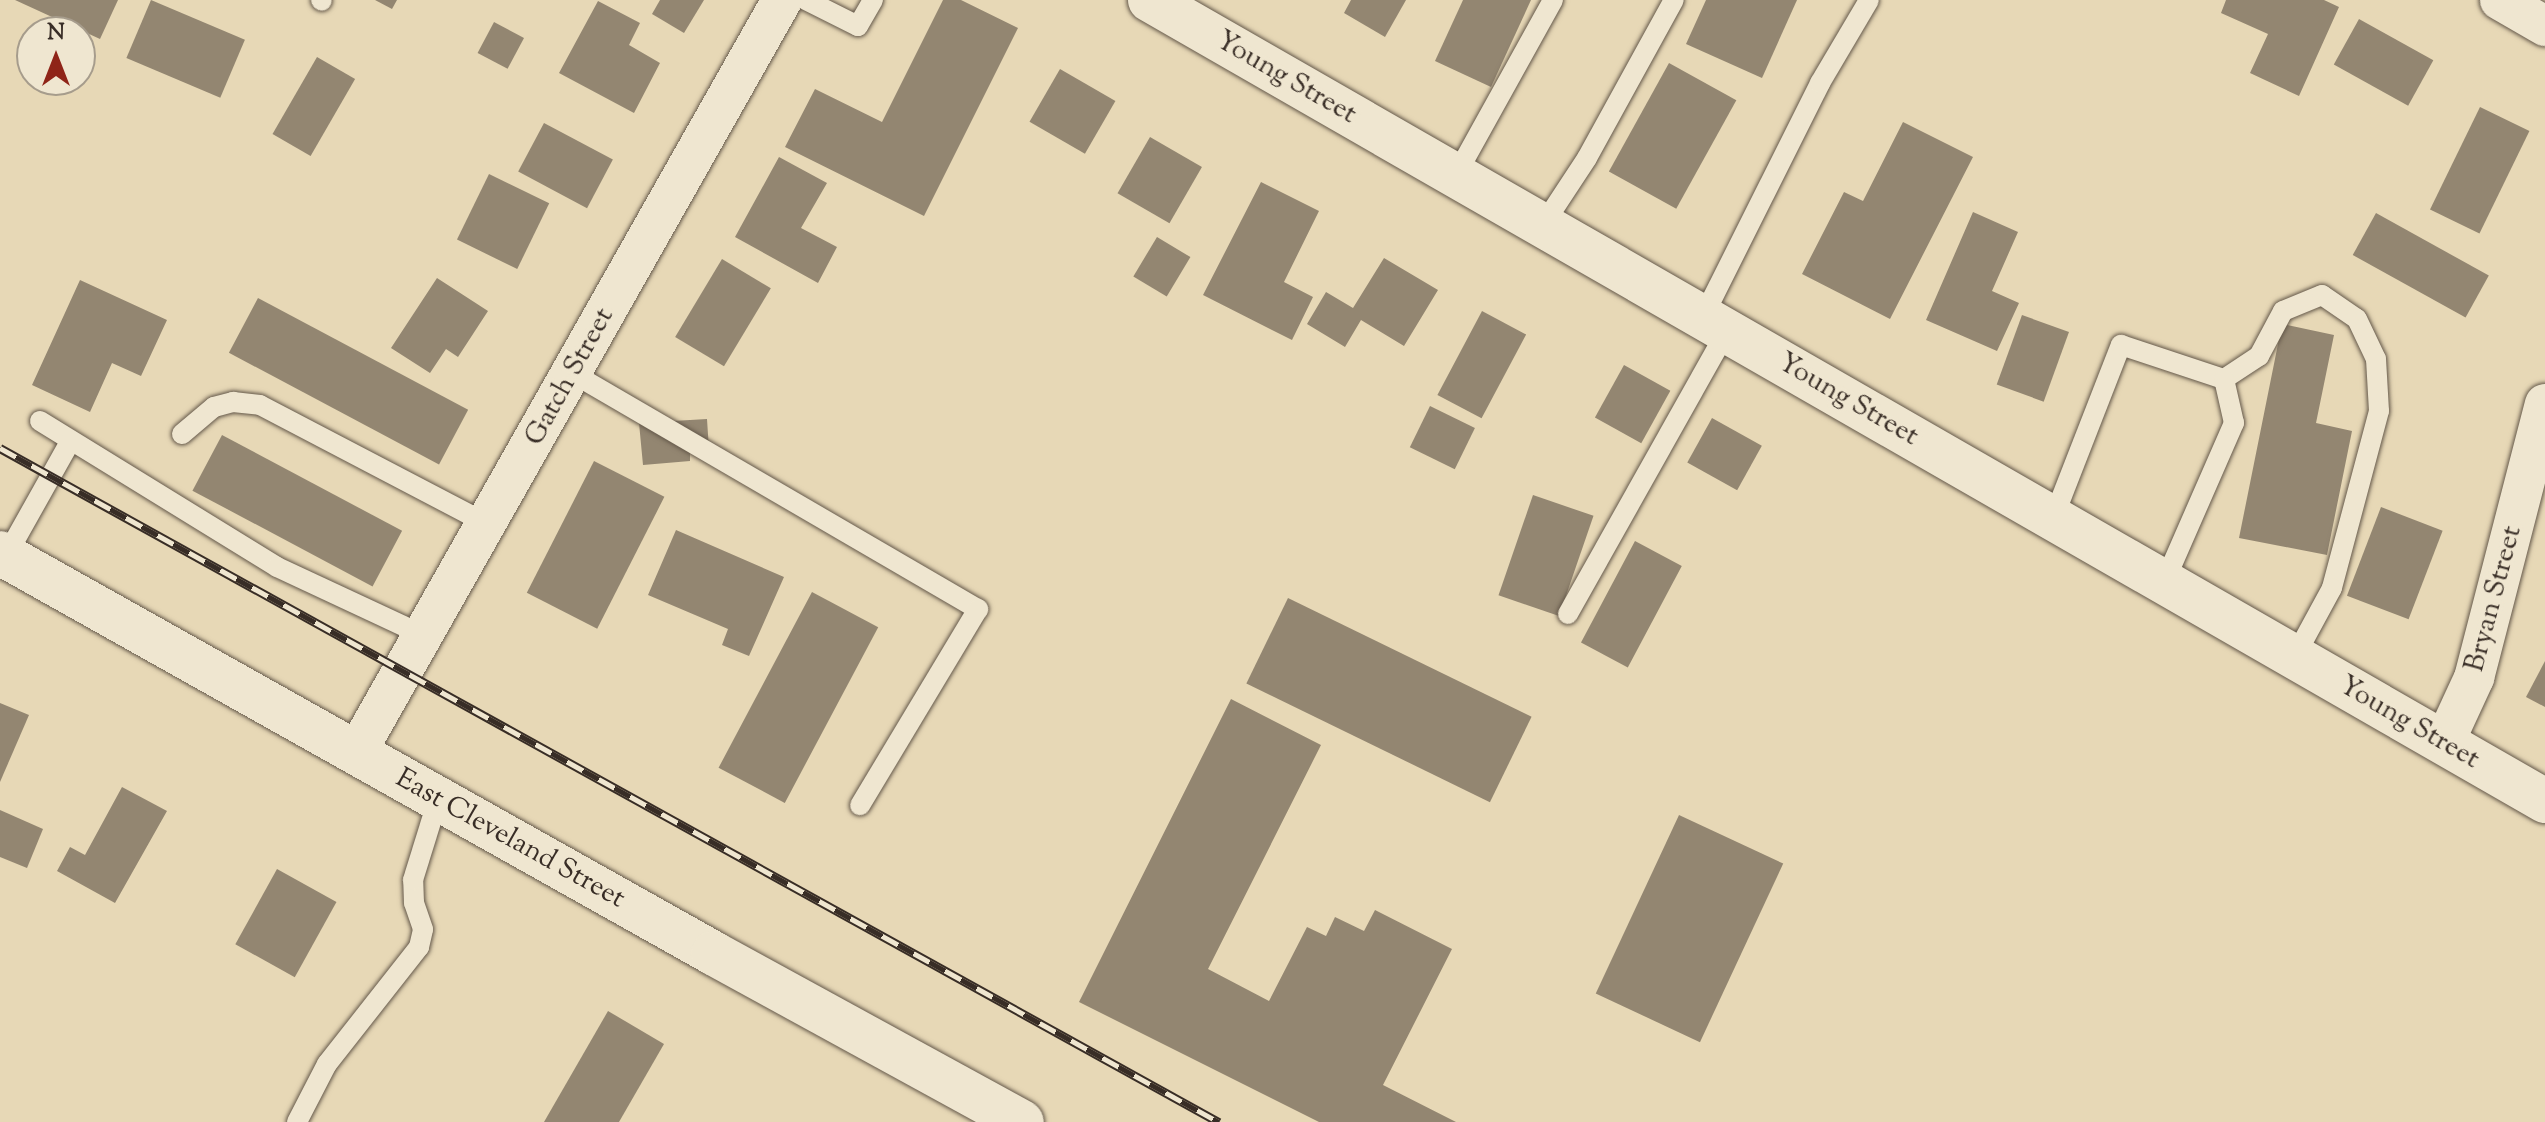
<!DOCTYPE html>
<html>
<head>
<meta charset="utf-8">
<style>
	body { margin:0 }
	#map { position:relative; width:2545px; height:1122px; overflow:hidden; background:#e7d8b6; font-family:"Sorts Mill Goudy",serif }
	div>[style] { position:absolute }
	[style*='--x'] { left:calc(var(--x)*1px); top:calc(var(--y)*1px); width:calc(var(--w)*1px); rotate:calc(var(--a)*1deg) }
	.building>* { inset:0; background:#938671; transform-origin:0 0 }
	.roads { filter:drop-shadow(0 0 2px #64584a) drop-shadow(0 0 2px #64584a) }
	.service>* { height:20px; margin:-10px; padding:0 10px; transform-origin:10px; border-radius:10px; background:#efe6d0 }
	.minor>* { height:40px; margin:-20px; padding:0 20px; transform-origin:20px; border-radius:20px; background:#efe6d0 }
	.tertiary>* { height:44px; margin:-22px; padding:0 22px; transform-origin:22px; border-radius:22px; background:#efe6d0 }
	.secondary>* { height:44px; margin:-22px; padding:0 22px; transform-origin:22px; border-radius:22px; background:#efe6d0 }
	.rail>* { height:9px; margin-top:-4.5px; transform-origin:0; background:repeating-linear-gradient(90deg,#efe6d0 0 18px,#382d26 0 36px); box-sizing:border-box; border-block:2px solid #382d26 }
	span { translate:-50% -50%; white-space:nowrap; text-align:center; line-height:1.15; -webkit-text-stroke:8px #efe6d0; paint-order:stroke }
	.street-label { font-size:28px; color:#382d26 }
	.north { position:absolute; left:16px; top:16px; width:80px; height:80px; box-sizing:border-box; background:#efe6d0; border:2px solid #a69c8c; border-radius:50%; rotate:0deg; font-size:22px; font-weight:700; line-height:32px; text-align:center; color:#382d26 }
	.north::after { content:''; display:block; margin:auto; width:28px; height:36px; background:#8f2418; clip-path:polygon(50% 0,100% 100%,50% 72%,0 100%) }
</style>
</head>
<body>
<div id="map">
	<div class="building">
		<i style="clip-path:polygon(15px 0,118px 0,100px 39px)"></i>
		<i style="left:151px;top:0;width:102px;height:63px;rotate:23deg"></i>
		<i style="clip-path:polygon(375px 0,397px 0,392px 9px)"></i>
		<i style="clip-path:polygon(660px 0,704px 0,684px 33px,652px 14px)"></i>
		<i style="clip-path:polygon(943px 0,961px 0,1018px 28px,924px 216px,785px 147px,815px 89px,882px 122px)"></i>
		<i style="clip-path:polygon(1351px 0,1406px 0,1385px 37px,1344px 13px)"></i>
		<i style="clip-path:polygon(1463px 0,1531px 0,1491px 87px,1435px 61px)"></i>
		<i style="clip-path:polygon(1706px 0,1797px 0,1762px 78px,1686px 44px)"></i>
		<i style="clip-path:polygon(2226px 0,2324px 0,2339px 7px,2299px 96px,2250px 73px,2268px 34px,2221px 13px)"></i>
		<i style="clip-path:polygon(598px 1px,640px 23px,629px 45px,660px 63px,634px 113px,559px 73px)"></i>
		<i style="left:2359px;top:19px;width:85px;height:52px;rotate:29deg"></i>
		<i style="left:494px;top:22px;width:34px;height:35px;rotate:28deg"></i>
		<i style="left:317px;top:57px;width:44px;height:89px;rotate:30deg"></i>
		<i style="left:1669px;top:63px;width:77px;height:124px;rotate:29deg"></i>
		<i style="left:1060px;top:69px;width:64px;height:61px;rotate:30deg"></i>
		<i style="left:2480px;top:107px;width:55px;height:114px;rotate:26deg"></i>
		<i style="clip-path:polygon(1903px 122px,1973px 157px,1890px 319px,1802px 274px,1844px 192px,1863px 201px)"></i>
		<i style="left:544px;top:123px;width:78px;height:55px;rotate:28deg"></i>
		<i style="left:1150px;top:137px;width:60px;height:65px;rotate:30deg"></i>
		<i style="clip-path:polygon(779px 157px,827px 183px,801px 228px,837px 247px,818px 283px,735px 237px)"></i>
		<i style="left:489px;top:174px;width:67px;height:73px;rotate:26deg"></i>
		<i style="clip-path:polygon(1261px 182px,1319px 211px,1284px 282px,1313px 297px,1292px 340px,1203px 295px)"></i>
		<i style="clip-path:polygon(1973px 212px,2018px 232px,1992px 291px,2019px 303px,1997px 351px,1926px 320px)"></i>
		<i style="left:2376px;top:213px;width:129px;height:48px;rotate:29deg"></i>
		<i style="left:1157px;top:237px;width:39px;height:46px;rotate:31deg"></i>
		<i style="clip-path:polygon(1384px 258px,1438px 290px,1404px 346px,1361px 320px,1345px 347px,1307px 324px,1326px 292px,1353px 308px)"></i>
		<i style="left:722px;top:259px;width:57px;height:91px;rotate:31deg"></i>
		<i style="clip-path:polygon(437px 278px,488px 311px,458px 357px,446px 349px,430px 373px,391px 348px)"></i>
		<i style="clip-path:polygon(80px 280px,167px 320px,141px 376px,112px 363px,90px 412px,32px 385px)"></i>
		<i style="left:258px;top:298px;width:238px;height:62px;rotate:28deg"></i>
		<i style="left:1482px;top:311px;width:50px;height:95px;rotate:28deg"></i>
		<i style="left:2022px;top:315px;width:50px;height:74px;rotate:20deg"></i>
		<i style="clip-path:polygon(2282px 324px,2334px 335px,2316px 423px,2352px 431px,2327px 555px,2239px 538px)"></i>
		<i style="left:1624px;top:365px;width:53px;height:60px;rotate:29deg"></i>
		<i style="left:1430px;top:406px;width:50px;height:46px;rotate:26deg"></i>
		<i style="left:1712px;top:418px;width:57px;height:51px;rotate:29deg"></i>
		<i style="clip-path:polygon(707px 419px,709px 450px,690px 452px,690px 461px,643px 465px,639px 423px)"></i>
		<i style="left:222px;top:435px;width:204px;height:63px;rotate:28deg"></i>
		<i style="left:594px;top:461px;width:79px;height:148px;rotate:27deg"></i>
		<i style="left:1533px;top:495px;width:64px;height:106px;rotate:19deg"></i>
		<i style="left:2381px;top:507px;width:66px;height:95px;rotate:21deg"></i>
		<i style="clip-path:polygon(676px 530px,784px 577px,749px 656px,722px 645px,728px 629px,648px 595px)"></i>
		<i style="left:1635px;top:541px;width:53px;height:115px;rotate:28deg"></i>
		<i style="left:812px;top:592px;width:75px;height:199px;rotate:28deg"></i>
		<i style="left:1288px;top:598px;width:271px;height:95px;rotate:26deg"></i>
		<i style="clip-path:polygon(2545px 661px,2545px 707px,2526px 697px)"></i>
		<i style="clip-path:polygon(1231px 699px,1321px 745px,1208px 969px,1269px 1001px,1307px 927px,1326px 936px,1335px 917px,1364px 931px,1375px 910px,1452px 949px,1383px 1085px,1456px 1122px,1319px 1122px,1079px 1002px)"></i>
		<i style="clip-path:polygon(0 703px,29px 715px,0 782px)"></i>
		<i style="clip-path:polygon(122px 787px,167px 811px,115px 903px,57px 871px,70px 847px,85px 855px)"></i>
		<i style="clip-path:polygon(0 810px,43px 829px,27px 868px,0 857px)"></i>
		<i style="left:1679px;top:815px;width:115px;height:197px;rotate:25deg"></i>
		<i style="left:277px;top:869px;width:68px;height:86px;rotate:29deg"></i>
		<i style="clip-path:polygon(608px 1011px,664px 1044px,619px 1122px,544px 1122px)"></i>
	</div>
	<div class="roads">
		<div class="service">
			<i style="--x:321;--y:0;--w:1;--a:45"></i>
			<i style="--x:806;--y:0;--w:58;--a:26.6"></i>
			<i style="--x:858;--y:26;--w:30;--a:-60"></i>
			<i style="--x:1456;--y:175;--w:200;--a:-61"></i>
			<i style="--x:1543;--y:225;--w:80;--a:-56.7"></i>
			<i style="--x:1587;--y:158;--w:180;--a:-61.2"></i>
			<i style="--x:1703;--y:317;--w:262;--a:-63.4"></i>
			<i style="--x:1820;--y:83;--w:96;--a:-59.4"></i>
			<i style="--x:572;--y:373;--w:470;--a:30.2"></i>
			<i style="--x:978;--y:609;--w:229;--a:121"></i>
			<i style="--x:40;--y:421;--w:278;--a:31.6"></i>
			<i style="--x:277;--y:567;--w:163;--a:25"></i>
			<i style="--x:182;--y:434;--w:42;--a:-40.2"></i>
			<i style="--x:214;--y:407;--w:20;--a:-15"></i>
			<i style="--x:233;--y:402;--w:27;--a:6"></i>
			<i style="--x:260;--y:405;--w:257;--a:27.6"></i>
			<i style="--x:2053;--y:519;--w:187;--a:-68.7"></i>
			<i style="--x:2121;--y:345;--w:108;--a:18.3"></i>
			<i style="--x:2224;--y:379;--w:42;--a:-33.3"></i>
			<i style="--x:2259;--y:356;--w:51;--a:-61.9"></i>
			<i style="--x:2283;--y:311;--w:42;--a:-22.3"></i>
			<i style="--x:2322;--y:295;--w:42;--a:34.4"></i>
			<i style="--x:2357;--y:319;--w:44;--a:64.6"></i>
			<i style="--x:2376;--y:359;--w:52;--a:86.7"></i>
			<i style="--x:2379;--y:411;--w:183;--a:104.9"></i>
			<i style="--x:2332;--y:588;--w:80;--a:118.5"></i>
			<i style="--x:6;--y:556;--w:131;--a:-60.7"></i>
			<i style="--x:2164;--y:583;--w:175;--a:-66.4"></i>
			<i style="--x:2234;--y:423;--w:45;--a:-102.8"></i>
			<i style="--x:1568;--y:614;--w:325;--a:-60.7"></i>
			<i style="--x:297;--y:1122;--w:65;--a:-62.7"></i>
			<i style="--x:327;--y:1064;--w:149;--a:-51.8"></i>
			<i style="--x:419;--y:947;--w:18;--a:-77"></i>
			<i style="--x:423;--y:929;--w:28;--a:-109"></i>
			<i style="--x:414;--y:903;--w:23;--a:-92"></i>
			<i style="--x:413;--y:880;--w:85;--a:-72.8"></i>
		</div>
		<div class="minor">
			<i style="--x:2500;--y:0;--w:52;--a:30"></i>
			<i style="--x:2444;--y:743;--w:72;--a:-65.2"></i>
			<i style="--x:2474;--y:678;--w:283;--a:-75.5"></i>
			<i style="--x:356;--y:753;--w:865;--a:-60.5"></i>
		</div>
		<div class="tertiary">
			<i style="--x:0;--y:553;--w:818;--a:29.29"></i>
			<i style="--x:713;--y:953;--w:352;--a:28.7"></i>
		</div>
		<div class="secondary">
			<i style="--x:1150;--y:0;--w:1609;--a:29.86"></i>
		</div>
	</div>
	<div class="rail">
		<i style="--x:0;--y:448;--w:1393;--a:28.94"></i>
	</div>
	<div class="street-label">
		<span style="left:1286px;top:78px;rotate:30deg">Young Street</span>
		<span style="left:570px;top:377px;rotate:-61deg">Gatch Street</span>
		<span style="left:1848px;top:400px;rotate:30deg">Young Street</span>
		<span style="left:2494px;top:599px;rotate:-75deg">Bryan Street</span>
		<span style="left:2409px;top:723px;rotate:30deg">Young Street</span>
		<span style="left:510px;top:839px;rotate:29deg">East Cleveland Street</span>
	</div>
	<div class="north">N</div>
</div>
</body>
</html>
